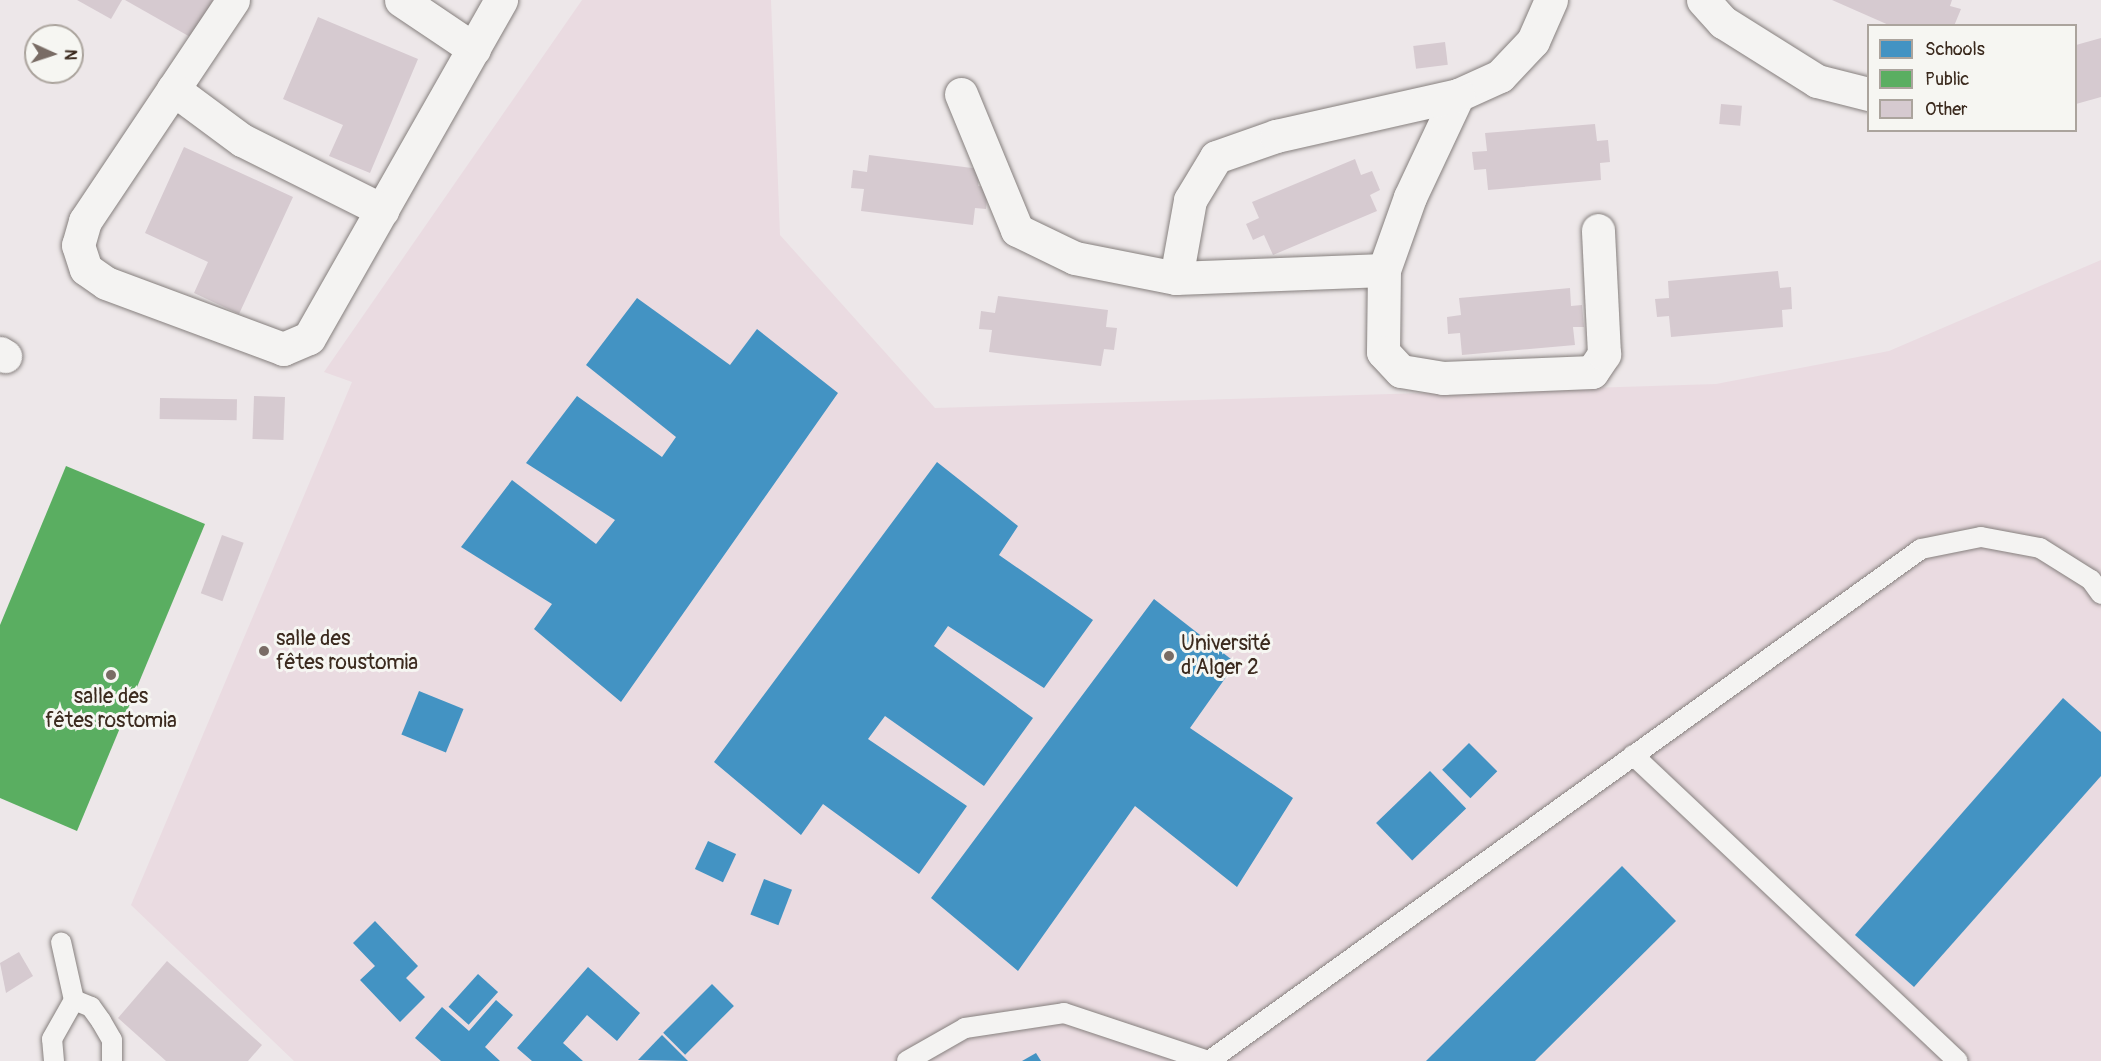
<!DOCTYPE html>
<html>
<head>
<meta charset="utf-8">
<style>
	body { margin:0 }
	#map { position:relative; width:2101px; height:1061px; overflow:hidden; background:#ede7e9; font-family:Pangolin,sans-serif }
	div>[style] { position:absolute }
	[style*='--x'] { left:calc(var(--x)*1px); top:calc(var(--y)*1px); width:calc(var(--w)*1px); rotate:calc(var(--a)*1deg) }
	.built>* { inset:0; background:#eadbe1 }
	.schools>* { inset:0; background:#4393c3; transform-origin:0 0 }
	.public>* { inset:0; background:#5aae61 }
	.building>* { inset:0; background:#d6cad0; transform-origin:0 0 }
	.roads { filter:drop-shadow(0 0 2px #86807e) drop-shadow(0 0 2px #86807e) }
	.service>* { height:20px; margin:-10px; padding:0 10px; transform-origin:10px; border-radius:10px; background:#f4f3f2 }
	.minor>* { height:33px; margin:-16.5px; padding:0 16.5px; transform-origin:16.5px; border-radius:16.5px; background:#f4f3f2 }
	.dots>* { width:16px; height:16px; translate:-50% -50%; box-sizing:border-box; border:3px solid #f6f6f2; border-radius:50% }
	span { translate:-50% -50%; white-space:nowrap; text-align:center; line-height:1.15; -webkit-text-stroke:6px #f6f6f2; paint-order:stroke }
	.poi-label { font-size:21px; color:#3b2a1e }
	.left { translate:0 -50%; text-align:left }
	.legend { position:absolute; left:1867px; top:24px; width:210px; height:108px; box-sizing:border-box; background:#f6f6f2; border:2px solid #aba49d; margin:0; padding:8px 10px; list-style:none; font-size:18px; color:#3b2a1e }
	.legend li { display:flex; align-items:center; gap:12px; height:30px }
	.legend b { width:30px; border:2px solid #aba49d }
	.north { position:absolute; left:24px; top:24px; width:60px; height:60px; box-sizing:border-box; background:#f6f6f2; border:2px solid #aba49d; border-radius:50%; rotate:93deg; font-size:16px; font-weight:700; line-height:24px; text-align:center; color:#3b2a1e }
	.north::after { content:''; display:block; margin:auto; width:21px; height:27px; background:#796c65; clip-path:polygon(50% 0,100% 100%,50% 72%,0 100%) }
</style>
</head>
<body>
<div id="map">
	<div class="built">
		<i style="clip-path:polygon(582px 0,771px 0,780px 235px,935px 408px,1716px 384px,1889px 351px,2101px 260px,2101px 1061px,294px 1061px,131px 905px,352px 382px,324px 372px)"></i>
	</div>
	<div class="schools">
		<i style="clip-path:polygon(637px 298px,730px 365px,757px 329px,838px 393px,621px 702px,534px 629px,552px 604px,461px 547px,512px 480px,596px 544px,615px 520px,526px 463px,577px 396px,662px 457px,676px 437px,586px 365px)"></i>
		<i style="clip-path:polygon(937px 462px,1018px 526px,999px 555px,1093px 620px,1044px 688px,948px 626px,934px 646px,1033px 718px,984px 786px,885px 716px,868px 739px,967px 806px,919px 874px,823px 804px,801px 835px,714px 762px)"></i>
		<i style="clip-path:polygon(1154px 599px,1236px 663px,1190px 728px,1293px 798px,1237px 887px,1135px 806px,1018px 971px,931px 898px)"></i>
		<i style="left:419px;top:691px;width:48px;height:47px;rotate:22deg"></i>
		<i style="clip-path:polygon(2063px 698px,2101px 732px,2101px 776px,1914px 987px,1855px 935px)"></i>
		<i style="left:1469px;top:743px;width:40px;height:38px;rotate:45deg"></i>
		<i style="left:1430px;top:771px;width:52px;height:75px;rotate:46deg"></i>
		<i style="left:708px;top:841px;width:31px;height:31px;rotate:25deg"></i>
		<i style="clip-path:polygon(1622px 866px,1676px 921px,1535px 1061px,1426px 1061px)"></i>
		<i style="left:764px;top:879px;width:30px;height:38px;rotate:21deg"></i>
		<i style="clip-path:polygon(375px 921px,418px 966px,406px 978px,425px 997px,400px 1022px,360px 980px,375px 966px,353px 943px)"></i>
		<i style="clip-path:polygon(588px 967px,640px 1013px,617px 1041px,587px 1015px,563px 1043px,583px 1061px,532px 1061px,517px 1048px)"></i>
		<i style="left:478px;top:974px;width:27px;height:44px;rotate:42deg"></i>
		<i style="left:712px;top:984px;width:31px;height:69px;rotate:45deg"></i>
		<i style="clip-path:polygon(496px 1000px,513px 1015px,485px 1047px,500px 1061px,441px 1061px,415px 1038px,442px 1007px,469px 1031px)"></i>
		<i style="clip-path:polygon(662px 1035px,688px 1061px,638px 1060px)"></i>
		<i style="clip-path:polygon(1036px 1053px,1041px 1061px,1022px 1061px)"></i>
	</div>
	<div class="public">
		<i style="clip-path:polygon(66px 466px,205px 524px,77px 831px,0 798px,0 625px)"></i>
	</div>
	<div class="building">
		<i style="clip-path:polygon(77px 0,122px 0,111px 19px)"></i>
		<i style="clip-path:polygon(125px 0,213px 0,192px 38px)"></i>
		<i style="clip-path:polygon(1832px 0,1952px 0,1950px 6px,1961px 9px,1954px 26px,1891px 26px)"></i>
		<i style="clip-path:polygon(318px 17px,418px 59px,370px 173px,329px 156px,343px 125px,283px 99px)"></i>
		<i style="clip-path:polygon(2101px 38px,2101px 97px,2076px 104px,2076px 45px)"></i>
		<i style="left:1445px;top:42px;width:23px;height:32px;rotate:83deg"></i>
		<i style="left:1721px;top:104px;width:21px;height:20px;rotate:5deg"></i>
		<i style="clip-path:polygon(1595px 124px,1597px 141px,1608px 140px,1610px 162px,1600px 163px,1601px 180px,1488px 190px,1486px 169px,1474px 170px,1472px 152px,1487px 151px,1485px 133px)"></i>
		<i style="clip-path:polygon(184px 147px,293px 197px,239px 314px,194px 293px,208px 262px,145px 233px)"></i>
		<i style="clip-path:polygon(869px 155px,980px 169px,978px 186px,988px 187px,986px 209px,975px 208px,973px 225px,861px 211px,864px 189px,851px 188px,853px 170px,867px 172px)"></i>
		<i style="clip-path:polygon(1355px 159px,1361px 175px,1372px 171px,1380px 190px,1370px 195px,1377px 211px,1273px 255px,1264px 235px,1253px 240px,1246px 224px,1259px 218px,1252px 202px)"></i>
		<i style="clip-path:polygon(1778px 271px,1780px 288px,1791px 287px,1792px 309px,1782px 310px,1783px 327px,1671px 337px,1669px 316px,1657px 317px,1655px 299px,1669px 298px,1668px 281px)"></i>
		<i style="clip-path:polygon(1570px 288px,1571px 306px,1582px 305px,1584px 327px,1573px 327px,1575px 345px,1462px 355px,1460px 333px,1448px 334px,1447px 317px,1461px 315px,1459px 298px)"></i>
		<i style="clip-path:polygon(998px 296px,1108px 310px,1106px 327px,1117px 328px,1114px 350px,1104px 349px,1101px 366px,989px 352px,992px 330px,979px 329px,981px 311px,995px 313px)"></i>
		<i style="left:254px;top:396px;width:31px;height:43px;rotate:2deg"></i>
		<i style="left:160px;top:398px;width:77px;height:21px;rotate:1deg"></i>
		<i style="left:222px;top:535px;width:23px;height:62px;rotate:20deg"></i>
		<i style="clip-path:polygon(19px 952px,33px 976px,6px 993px,0 963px)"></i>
		<i style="clip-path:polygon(167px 961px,262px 1045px,248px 1061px,166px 1061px,118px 1018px)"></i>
	</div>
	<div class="roads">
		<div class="service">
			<i style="--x:1633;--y:755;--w:446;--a:43.3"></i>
			<i style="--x:74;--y:1000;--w:18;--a:22"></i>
			<i style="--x:91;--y:1007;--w:17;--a:54"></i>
			<i style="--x:101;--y:1021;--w:22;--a:60"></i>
			<i style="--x:112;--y:1040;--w:21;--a:90"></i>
			<i style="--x:54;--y:1061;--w:22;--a:-95"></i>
			<i style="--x:52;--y:1039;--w:45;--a:-60.6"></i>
			<i style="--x:74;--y:1000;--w:59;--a:-102.6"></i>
			<i style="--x:907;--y:1061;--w:67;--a:-29.6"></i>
			<i style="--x:965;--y:1028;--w:100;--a:-8.6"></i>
			<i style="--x:1064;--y:1013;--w:152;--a:18.4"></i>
			<i style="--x:1209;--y:1061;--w:877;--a:-35.72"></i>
			<i style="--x:1921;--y:549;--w:61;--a:-11.3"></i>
			<i style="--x:1981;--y:537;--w:60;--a:10.6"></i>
			<i style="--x:2040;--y:548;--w:60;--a:32.1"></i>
			<i style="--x:2091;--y:580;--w:17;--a:54"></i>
		</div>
		<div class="minor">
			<i style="--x:233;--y:0;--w:266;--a:123.8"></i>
			<i style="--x:85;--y:221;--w:25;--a:106"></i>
			<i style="--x:78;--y:245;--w:25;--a:72"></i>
			<i style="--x:86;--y:269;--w:24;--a:35"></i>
			<i style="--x:106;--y:283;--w:189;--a:20.4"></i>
			<i style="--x:283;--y:349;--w:28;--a:-23"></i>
			<i style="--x:309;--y:338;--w:389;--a:-60.4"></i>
			<i style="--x:401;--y:0;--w:88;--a:33.9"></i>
			<i style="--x:1551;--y:0;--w:45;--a:113.7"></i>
			<i style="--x:1533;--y:41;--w:48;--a:133.3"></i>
			<i style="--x:1500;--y:76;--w:46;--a:155.7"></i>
			<i style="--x:1458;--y:95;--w:113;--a:115.2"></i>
			<i style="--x:1410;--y:197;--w:77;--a:109.6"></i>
			<i style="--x:1384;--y:270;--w:82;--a:90.7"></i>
			<i style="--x:1383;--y:352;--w:26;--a:47"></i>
			<i style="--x:1401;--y:371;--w:43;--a:9.5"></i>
			<i style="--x:1443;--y:378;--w:149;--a:-2.3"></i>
			<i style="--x:1592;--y:372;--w:22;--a:-56"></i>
			<i style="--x:1604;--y:354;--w:124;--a:-92.8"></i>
			<i style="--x:1703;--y:0;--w:30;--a:48"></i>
			<i style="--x:1723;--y:22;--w:111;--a:32.1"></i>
			<i style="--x:1817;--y:81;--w:53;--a:14.3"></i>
			<i style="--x:173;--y:89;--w:86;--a:36.5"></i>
			<i style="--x:242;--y:140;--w:157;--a:26.6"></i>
			<i style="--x:961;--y:94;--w:147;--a:67.6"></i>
			<i style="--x:1017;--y:230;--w:64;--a:25.8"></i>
			<i style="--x:1075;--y:258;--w:103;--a:11.2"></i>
			<i style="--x:1176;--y:278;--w:208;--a:-2.2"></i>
			<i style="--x:1176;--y:278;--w:79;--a:-79.8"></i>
			<i style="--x:1190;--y:200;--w:50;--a:-58.8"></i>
			<i style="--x:1216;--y:157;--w:64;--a:-19.3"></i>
			<i style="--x:1276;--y:136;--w:187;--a:-12.7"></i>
			<i style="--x:0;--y:353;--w:6;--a:31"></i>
		</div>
	</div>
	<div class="dots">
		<i style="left:264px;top:651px;background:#796c65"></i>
		<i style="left:1169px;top:656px;background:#796c65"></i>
		<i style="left:111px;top:675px;background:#796c65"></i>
	</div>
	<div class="poi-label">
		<span class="left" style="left:276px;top:651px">salle des<br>fêtes roustomia</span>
		<span class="left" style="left:1181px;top:656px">Université<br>d'Alger 2</span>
		<span style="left:111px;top:709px">salle des<br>fêtes rostomia</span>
	</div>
	<ul class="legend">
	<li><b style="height:16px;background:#4393c3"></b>Schools</li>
	<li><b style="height:16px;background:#5aae61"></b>Public</li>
	<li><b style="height:16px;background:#d6cad0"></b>Other</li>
	</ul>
	<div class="north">N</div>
</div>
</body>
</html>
